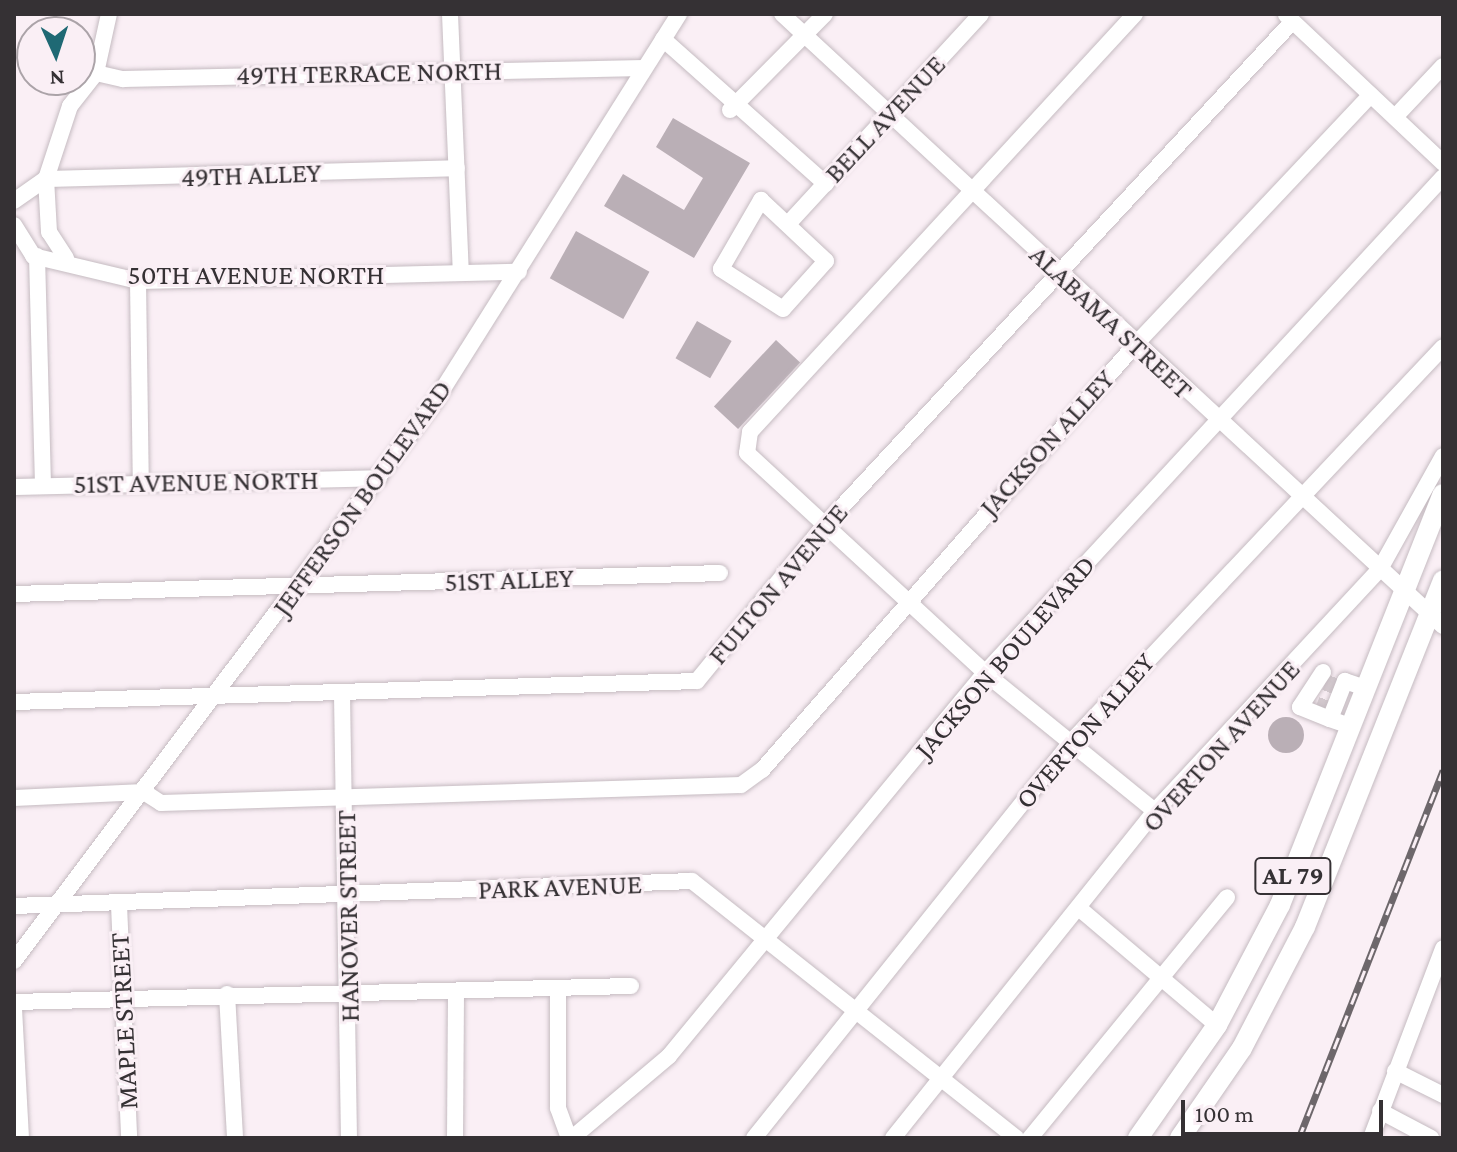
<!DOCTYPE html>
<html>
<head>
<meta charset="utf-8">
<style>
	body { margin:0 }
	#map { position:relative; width:1457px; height:1152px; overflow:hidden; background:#faeff5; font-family:"Crimson Pro",serif }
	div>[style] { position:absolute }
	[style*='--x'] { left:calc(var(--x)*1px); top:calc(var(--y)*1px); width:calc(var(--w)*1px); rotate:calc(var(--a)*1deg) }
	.building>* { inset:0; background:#baafb6; transform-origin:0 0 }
	.round { border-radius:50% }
	.minor-tunnel>* { height:16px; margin-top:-8px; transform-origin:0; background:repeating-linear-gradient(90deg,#d3c9ce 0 16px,transparent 0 24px) }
	.roads { filter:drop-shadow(0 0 2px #c5bbc1) drop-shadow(0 0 2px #c5bbc1) }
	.minor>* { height:16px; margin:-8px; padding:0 8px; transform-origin:8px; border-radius:8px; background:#fff }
	.major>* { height:20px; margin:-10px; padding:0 10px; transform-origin:10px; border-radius:10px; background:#fff }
	.rail>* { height:7px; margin-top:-3.5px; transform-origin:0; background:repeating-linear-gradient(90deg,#faeff5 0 12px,#6d676b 0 24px); box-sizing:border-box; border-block:2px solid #6d676b }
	span { translate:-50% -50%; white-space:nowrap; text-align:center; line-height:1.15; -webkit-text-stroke:6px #faeff5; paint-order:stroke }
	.shield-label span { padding:2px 6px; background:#faeff5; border:2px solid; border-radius:6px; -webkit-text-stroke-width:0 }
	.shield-label { font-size:26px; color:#353134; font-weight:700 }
	.street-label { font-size:28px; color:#353134 }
	.frame { position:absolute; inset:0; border:16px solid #353134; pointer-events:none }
	.north { position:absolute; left:16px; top:16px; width:80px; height:80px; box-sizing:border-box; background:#faeff5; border:2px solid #aba3a8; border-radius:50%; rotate:177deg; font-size:22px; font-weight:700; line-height:32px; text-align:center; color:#353134 }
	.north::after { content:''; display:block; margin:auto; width:28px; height:36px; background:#1f6974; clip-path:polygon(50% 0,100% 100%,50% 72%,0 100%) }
	.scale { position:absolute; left:1181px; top:1100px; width:202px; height:36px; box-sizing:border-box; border:4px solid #353134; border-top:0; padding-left:10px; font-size:24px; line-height:28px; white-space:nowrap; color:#353134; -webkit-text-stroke:6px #faeff5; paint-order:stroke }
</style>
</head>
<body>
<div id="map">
	<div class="building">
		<i style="clip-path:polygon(673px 118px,750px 163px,694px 258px,604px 206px,623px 174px,684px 210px,703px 178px,656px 147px)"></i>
		<i style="left:576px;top:231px;width:84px;height:54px;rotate:29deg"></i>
		<i style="left:697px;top:321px;width:40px;height:43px;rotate:30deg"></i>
		<i style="left:776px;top:340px;width:33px;height:91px;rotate:43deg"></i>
		<i class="round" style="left:1268px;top:717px;width:36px;height:36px"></i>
	</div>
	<div class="minor-tunnel">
		<i style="--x:1321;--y:715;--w:41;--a:-68.5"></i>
	</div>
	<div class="roads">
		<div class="minor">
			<i style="--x:450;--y:14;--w:259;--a:87.6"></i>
			<i style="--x:782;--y:14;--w:901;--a:42.8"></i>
			<i style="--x:1135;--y:14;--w:568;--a:132.65"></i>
			<i style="--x:750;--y:432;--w:21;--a:98"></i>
			<i style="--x:747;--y:453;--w:324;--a:42.7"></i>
			<i style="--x:985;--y:673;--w:219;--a:39.1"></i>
			<i style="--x:1286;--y:15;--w:216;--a:43.3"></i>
			<i style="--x:663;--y:39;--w:218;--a:41.7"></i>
			<i style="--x:96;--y:73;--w:28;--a:13"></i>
			<i style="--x:123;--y:79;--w:521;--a:-1.21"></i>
			<i style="--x:730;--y:110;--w:135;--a:-45.3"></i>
			<i style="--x:1395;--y:117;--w:70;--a:-46.7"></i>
			<i style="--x:761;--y:200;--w:89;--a:43.2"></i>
			<i style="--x:826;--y:261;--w:64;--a:131.9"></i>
			<i style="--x:783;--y:309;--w:74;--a:-147.2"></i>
			<i style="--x:721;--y:269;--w:80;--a:-59.9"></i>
			<i style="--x:14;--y:201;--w:39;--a:-35"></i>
			<i style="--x:46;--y:179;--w:411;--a:-1.5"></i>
			<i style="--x:788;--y:224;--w:285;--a:-47.4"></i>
			<i style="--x:14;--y:225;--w:36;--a:58"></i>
			<i style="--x:33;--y:256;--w:108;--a:13.4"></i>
			<i style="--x:138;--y:281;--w:381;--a:-1.4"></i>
			<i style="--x:37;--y:256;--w:230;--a:88.5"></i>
			<i style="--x:66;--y:258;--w:31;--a:-123"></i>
			<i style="--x:49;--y:232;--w:53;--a:-93.2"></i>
			<i style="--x:46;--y:179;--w:77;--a:-71.8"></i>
			<i style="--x:70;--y:106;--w:42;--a:-51.8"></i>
			<i style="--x:96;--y:73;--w:60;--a:-77.6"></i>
			<i style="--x:138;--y:281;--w:203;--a:89.2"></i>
			<i style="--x:14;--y:487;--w:365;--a:-1.4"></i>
			<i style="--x:14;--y:594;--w:706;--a:-1.7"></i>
			<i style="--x:1323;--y:672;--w:42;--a:123.3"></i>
			<i style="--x:1300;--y:707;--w:32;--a:22"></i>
			<i style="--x:342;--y:694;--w:444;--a:89.1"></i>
			<i style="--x:14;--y:702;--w:683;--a:-1.76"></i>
			<i style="--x:697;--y:681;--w:200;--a:-50.7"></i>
			<i style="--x:824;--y:526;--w:688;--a:-47.12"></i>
			<i style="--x:1350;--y:726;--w:21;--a:-161"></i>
			<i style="--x:1330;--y:719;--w:41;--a:-68.5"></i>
			<i style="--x:1345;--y:681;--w:21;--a:19"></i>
			<i style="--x:14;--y:798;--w:130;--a:-2.6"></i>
			<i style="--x:144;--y:792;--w:20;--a:33"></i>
			<i style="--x:161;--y:803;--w:580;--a:-1.78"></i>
			<i style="--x:741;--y:785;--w:26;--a:-36"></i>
			<i style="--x:762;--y:770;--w:567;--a:-48.72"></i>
			<i style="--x:1136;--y:344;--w:342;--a:-46.7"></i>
			<i style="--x:119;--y:905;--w:233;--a:87.5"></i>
			<i style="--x:14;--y:906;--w:678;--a:-2.11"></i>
			<i style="--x:692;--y:881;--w:414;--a:38.4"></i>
			<i style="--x:1080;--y:909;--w:180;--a:40.3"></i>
			<i style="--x:14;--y:961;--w:702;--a:-53.05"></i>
			<i style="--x:436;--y:400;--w:456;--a:-57.8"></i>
			<i style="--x:558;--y:989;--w:119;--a:90"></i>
			<i style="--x:558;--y:1108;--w:32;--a:70"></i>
			<i style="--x:227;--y:994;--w:144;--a:86.8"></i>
			<i style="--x:14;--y:1002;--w:617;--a:-1.49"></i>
			<i style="--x:14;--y:1009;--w:129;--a:86.9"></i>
			<i style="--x:1395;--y:1071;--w:54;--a:26.6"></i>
			<i style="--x:1380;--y:1111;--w:58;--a:27.9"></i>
			<i style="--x:455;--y:1138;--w:147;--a:-89.6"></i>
			<i style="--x:572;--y:1138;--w:127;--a:-40.2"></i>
			<i style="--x:669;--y:1056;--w:497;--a:-50.5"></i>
			<i style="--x:985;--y:673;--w:675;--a:-47.28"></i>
			<i style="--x:754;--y:1138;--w:509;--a:-51.31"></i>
			<i style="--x:1072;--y:741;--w:541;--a:-46.72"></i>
			<i style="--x:893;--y:1138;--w:419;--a:-51.3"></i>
			<i style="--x:1155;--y:811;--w:330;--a:-47.1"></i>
			<i style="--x:1380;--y:569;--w:129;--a:-60.9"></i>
			<i style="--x:1030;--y:1138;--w:311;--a:-50.7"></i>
			<i style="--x:1371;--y:1138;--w:203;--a:-69.2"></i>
		</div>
		<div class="major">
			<i style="--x:1138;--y:1138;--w:138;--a:-55"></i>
			<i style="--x:1217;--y:1025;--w:136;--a:-62.3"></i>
			<i style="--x:1280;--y:905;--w:442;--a:-68.4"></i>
			<i style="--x:1180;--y:1138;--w:109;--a:-55.4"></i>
			<i style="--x:1242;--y:1048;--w:136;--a:-62.5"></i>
			<i style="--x:1305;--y:927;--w:373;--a:-68.3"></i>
		</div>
	</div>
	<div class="rail">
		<i style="--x:1299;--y:1138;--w:395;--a:-68.6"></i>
	</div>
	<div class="shield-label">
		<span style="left:1293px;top:876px">AL 79</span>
	</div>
	<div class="street-label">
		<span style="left:369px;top:73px;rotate:-1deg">49TH TERRACE NORTH</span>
		<span style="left:885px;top:119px;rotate:-47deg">BELL AVENUE</span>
		<span style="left:251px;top:175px;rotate:-2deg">49TH ALLEY</span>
		<span style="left:256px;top:275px">50TH AVENUE NORTH</span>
		<span style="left:1111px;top:322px;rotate:43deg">ALABAMA STREET</span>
		<span style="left:1047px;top:443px;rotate:-48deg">JACKSON ALLEY</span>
		<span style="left:196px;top:482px;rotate:-1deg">51ST AVENUE NORTH</span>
		<span style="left:362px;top:498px;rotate:-54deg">JEFFERSON BOULEVARD</span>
		<span style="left:509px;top:580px;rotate:-2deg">51ST ALLEY</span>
		<span style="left:778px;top:584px;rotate:-50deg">FULTON AVENUE</span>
		<span style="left:1005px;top:657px;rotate:-49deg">JACKSON BOULEVARD</span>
		<span style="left:1085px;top:731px;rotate:-49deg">OVERTON ALLEY</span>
		<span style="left:1221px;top:746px;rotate:-48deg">OVERTON AVENUE</span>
		<span style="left:560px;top:887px;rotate:-2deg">PARK AVENUE</span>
		<span style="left:348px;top:916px;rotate:-91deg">HANOVER STREET</span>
		<span style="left:124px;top:1021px;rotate:-93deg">MAPLE STREET</span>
	</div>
	<div class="frame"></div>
	<div class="north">N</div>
	<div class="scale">100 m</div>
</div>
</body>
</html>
